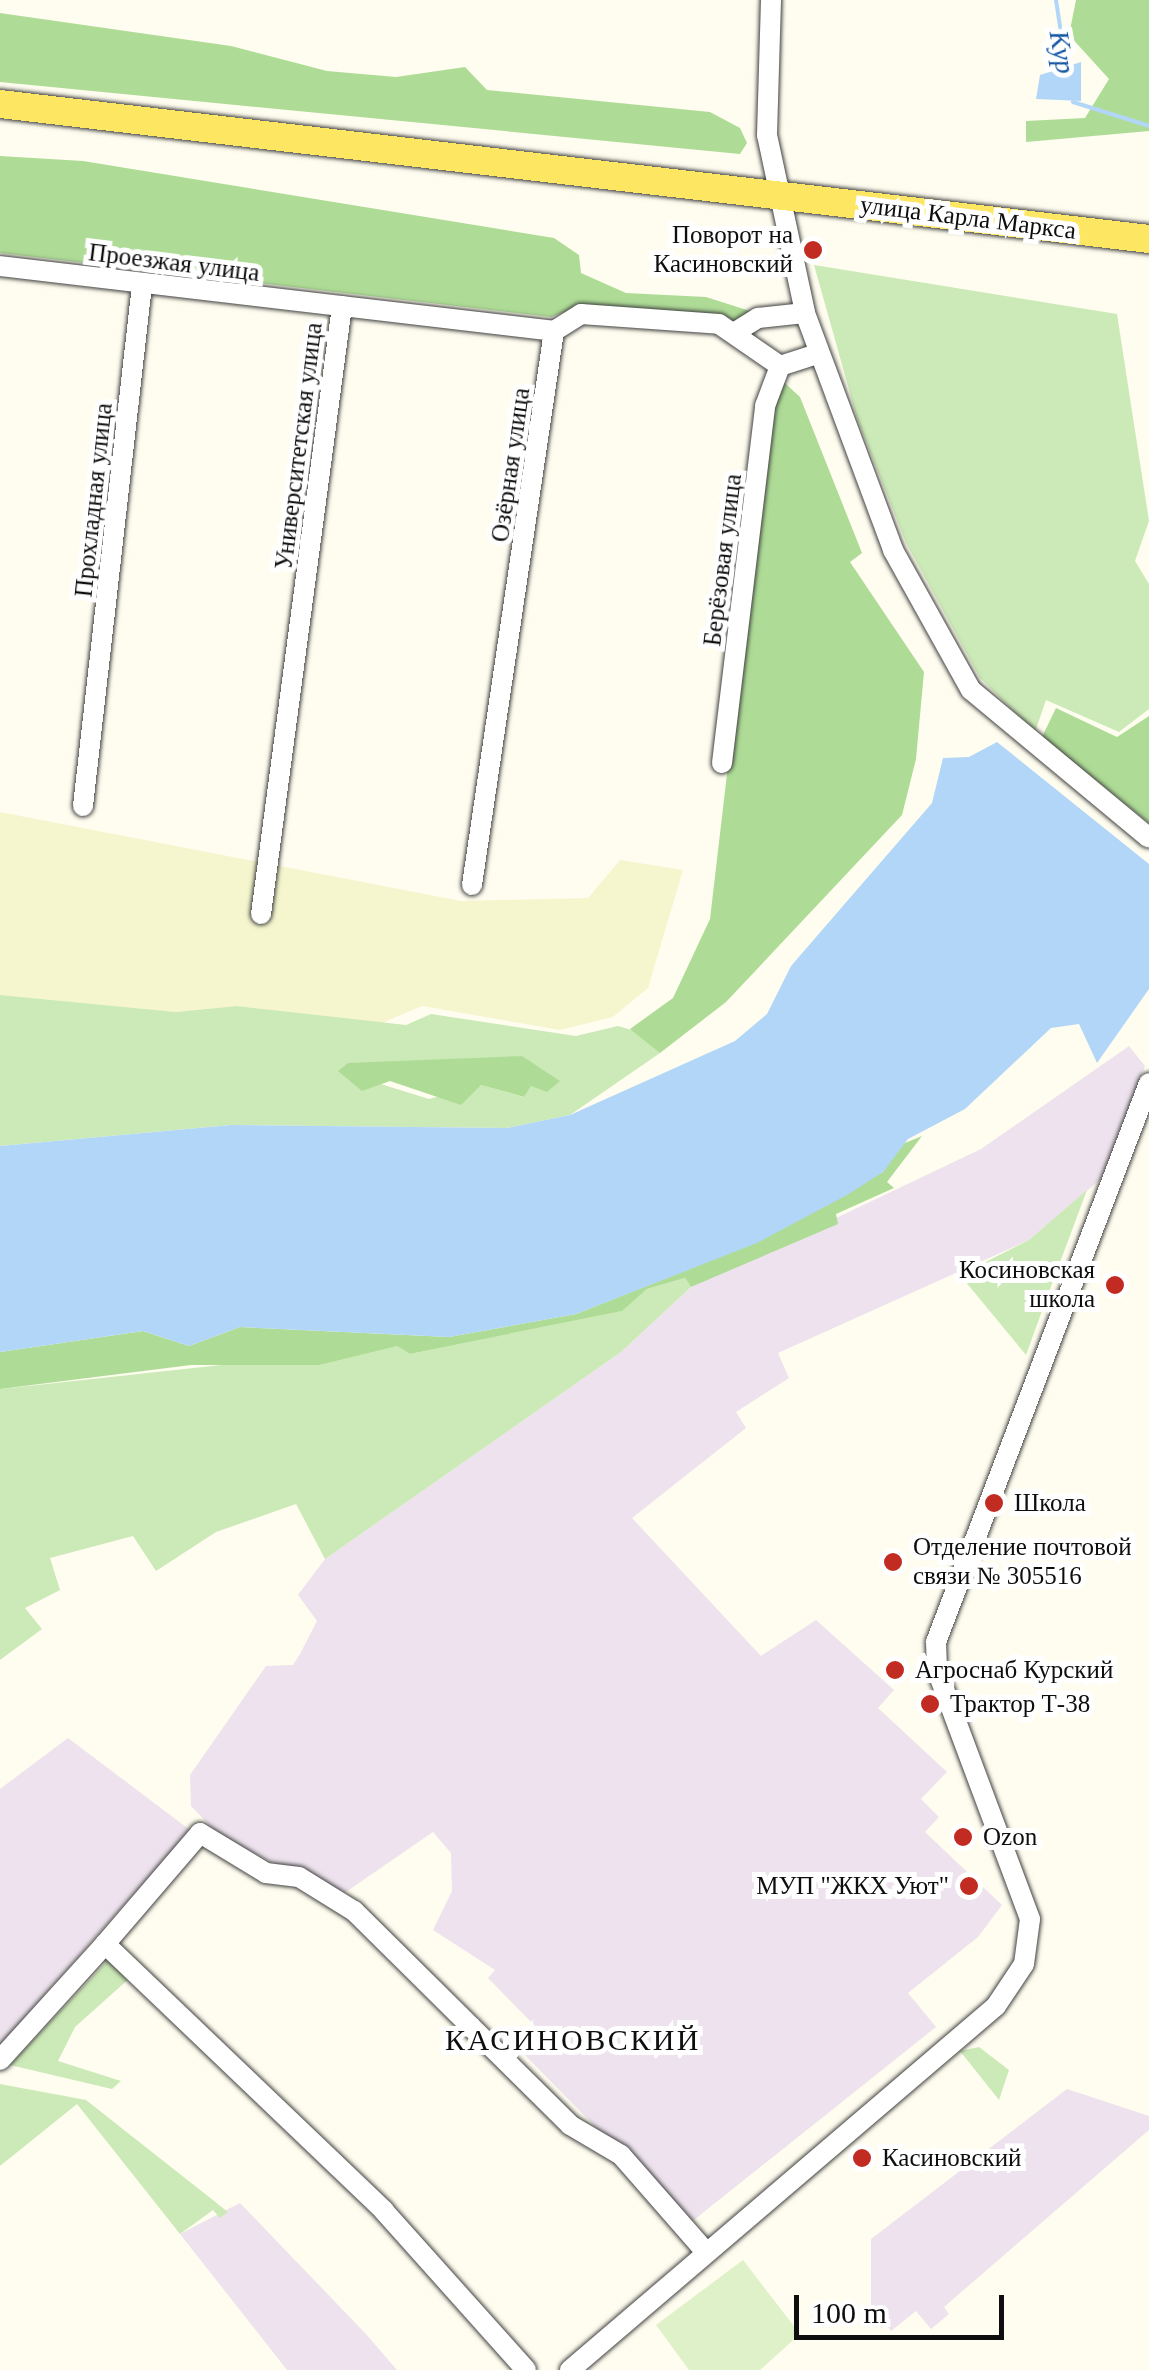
<!DOCTYPE html>
<html>
<head>
<meta charset="utf-8">
<style>
	body { margin:0 }
	#map { position:relative; width:1149px; height:2370px; overflow:hidden; background:#fffdef; font-family:"Times New Roman",serif }
	div>[style] { position:absolute }
	[style*='--x'] { left:calc(var(--x)*1px); top:calc(var(--y)*1px); width:calc(var(--w)*1px); rotate:calc(var(--a)*1deg) }
	.industrial>* { inset:0; background:#ede2ed }
	.farmland>* { inset:0; background:#f5f6ce }
	.green>* { inset:0; background:#cceab7 }
	.forest>* { inset:0; background:#aedc96 }
	.pitch>* { inset:0; background:#dff1c9 }
	.water>* { inset:0; background:#b2d6f8 }
	.stream>* { height:4px; margin:-2px; padding:0 2px; transform-origin:2px; border-radius:2px; background:#b2d6f8 }
	.roads { filter:drop-shadow(0 0 2px #414141) drop-shadow(0 0 2px #414141) }
	.minor>* { height:20px; margin:-10px; padding:0 10px; transform-origin:10px; border-radius:10px; background:#fff }
	.major>* { height:28px; margin:-14px; padding:0 14px; transform-origin:14px; border-radius:14px; background:#fce662 }
	.dots>* { width:28px; height:28px; translate:-50% -50%; box-sizing:border-box; border:5px solid #fff; border-radius:50% }
	span { translate:-50% -50%; white-space:nowrap; text-align:center; line-height:1.15; -webkit-text-stroke:10px #fff; paint-order:stroke }
	.street-label { font-size:25px; color:#0e0e0e }
	.poi-label { font-size:25px; color:#0e0e0e }
	.right { translate:-100% -50%; text-align:right }
	.left { translate:0 -50%; text-align:left }
	.water-label { font-size:28px; color:#1456a3; font-style:italic }
	.quarter-label { font-size:30px; color:#0e0e0e; letter-spacing:2.5px }
	.scale { position:absolute; left:794px; top:2295px; width:210px; height:45px; box-sizing:border-box; border:5px solid #0e0e0e; border-top:0; padding-left:12px; font-size:30px; line-height:35px; white-space:nowrap; color:#0e0e0e; -webkit-text-stroke:8px #fff; paint-order:stroke }
</style>
</head>
<body>
<div id="map">
	<div class="industrial">
		<i style="clip-path:polygon(1129px 1046px,1145px 1066px,1101px 1179px,1029px 1240px,778px 1353px,789px 1378px,736px 1412px,746px 1428px,632px 1518px,761px 1656px,816px 1620px,894px 1690px,878px 1708px,947px 1772px,921px 1799px,939px 1817px,925px 1832px,1002px 1905px,978px 1937px,908px 1993px,936px 2027px,690px 2223px,515px 2045px,536px 2027px,488px 1978px,495px 1970px,433px 1930px,452px 1891px,451px 1853px,433px 1832px,340px 1896px,220px 1836px,191px 1806px,190px 1775px,266px 1666px,293px 1665px,300px 1654px,317px 1621px,298px 1595px,325px 1559px,621px 1352px,691px 1287px,981px 1149px)"></i>
		<i style="clip-path:polygon(68px 1738px,190px 1830px,0 2045px,0 1789px)"></i>
		<i style="clip-path:polygon(1067px 2089px,1149px 2116px,1149px 2130px,944px 2307px,949px 2314px,931px 2329px,916px 2311px,891px 2331px,871px 2304px,871px 2239px)"></i>
		<i style="clip-path:polygon(240px 2203px,365px 2333px,397px 2370px,287px 2370px,180px 2234px)"></i>
	</div>
	<div class="farmland">
		<i style="clip-path:polygon(0 812px,461px 901px,588px 898px,620px 860px,683px 870px,648px 988px,613px 1017px,560px 1030px,422px 1006px,382px 1023px,237px 1006px,175px 1012px,0 995px)"></i>
	</div>
	<div class="green">
		<i style="clip-path:polygon(814px 265px,1117px 314px,1149px 521px,1135px 561px,1149px 584px,1149px 709px,1119px 732px,1046px 700px,1035px 732px,980px 678px,906px 543px,857px 418px)"></i>
		<i style="clip-path:polygon(evenodd,0 995px,176px 1012px,237px 1006px,406px 1025px,431px 1014px,576px 1036px,618px 1026px,642px 1033px,660px 1053px,570px 1115px,507px 1128px,231px 1125px,0 1146px,0 995px,522px 1056px,531px 1086px,523px 1097px,482px 1085px,429px 1099px,339px 1071px,522px 1056px)"></i>
		<i style="clip-path:polygon(1087px 1190px,1046px 1300px,1026px 1355px,960px 1275px,1029px 1240px)"></i>
		<i style="clip-path:polygon(685px 1278px,691px 1287px,621px 1352px,325px 1559px,296px 1504px,216px 1532px,156px 1571px,133px 1536px,50px 1558px,60px 1590px,25px 1608px,42px 1629px,0 1660px,0 1389px,398px 1346px,410px 1354px,621px 1311px,647px 1289px)"></i>
		<i style="clip-path:polygon(111px 1957px,132px 1976px,75px 2027px,58px 2061px,121px 2081px,112px 2089px,10px 2065px)"></i>
		<i style="clip-path:polygon(979px 2047px,1009px 2070px,999px 2100px,960px 2051px)"></i>
		<i style="clip-path:polygon(0 2084px,86px 2100px,228px 2212px,220px 2218px,213px 2210px,180px 2234px,77px 2104px,0 2166px)"></i>
	</div>
	<div class="forest">
		<i style="clip-path:polygon(1076px 0,1149px 0,1149px 131px,1026px 142px,1026px 121px,1085px 118px,1109px 79px,1069px 35px)"></i>
		<i style="clip-path:polygon(0 13px,231px 46px,327px 71px,396px 77px,465px 67px,487px 90px,710px 112px,740px 128px,747px 143px,740px 154px,0 82px)"></i>
		<i style="clip-path:polygon(0 156px,83px 161px,554px 238px,579px 255px,581px 273px,626px 293px,706px 297px,750px 311px,733px 327px,577px 307px,551px 317px,0 253px)"></i>
		<i style="clip-path:polygon(774px 373px,800px 397px,862px 553px,850px 562px,924px 672px,916px 759px,902px 815px,726px 1002px,660px 1053px,630px 1029px,673px 998px,710px 919px)"></i>
		<i style="clip-path:polygon(1056px 708px,1117px 737px,1149px 716px,1149px 823px,1042px 737px)"></i>
		<i style="clip-path:polygon(522px 1056px,560px 1081px,547px 1092px,531px 1086px,524px 1097px,481px 1085px,461px 1105px,390px 1081px,362px 1091px,338px 1071px,348px 1063px)"></i>
		<i style="clip-path:polygon(922px 1136px,887px 1182px,894px 1188px,836px 1214px,838px 1224px,691px 1287px,685px 1278px,647px 1289px,622px 1311px,410px 1354px,397px 1346px,319px 1365px,191px 1365px,0 1389px,0 1352px,143px 1331px,189px 1346px,240px 1327px,449px 1337px,576px 1314px,757px 1242px,883px 1172px,900px 1145px)"></i>
	</div>
	<div class="pitch">
		<i style="clip-path:polygon(743px 2260px,800px 2334px,760px 2370px,689px 2370px,656px 2325px)"></i>
	</div>
	<div class="water">
		<i style="clip-path:polygon(1081px 62px,1081px 101px,1036px 99px,1040px 75px)"></i>
		<i style="clip-path:polygon(997px 742px,1149px 864px,1149px 989px,1097px 1063px,1079px 1024px,1051px 1028px,965px 1109px,908px 1139px,883px 1172px,847px 1195px,757px 1243px,576px 1314px,449px 1337px,240px 1327px,189px 1346px,143px 1331px,0 1352px,0 1146px,231px 1125px,507px 1128px,570px 1115px,735px 1041px,767px 1014px,791px 966px,932px 803px,943px 758px,969px 757px)"></i>
	</div>
	<div class="stream">
		<i style="--x:1056;--y:0;--w:74;--a:81.4"></i>
		<i style="--x:1073;--y:102;--w:80;--a:17.5"></i>
	</div>
	<div class="roads">
		<div class="minor">
			<i style="--x:771;--y:0;--w:135;--a:91.7"></i>
			<i style="--x:767;--y:135;--w:182;--a:77.9"></i>
			<i style="--x:805;--y:313;--w:253;--a:69.6"></i>
			<i style="--x:893;--y:550;--w:160;--a:60.9"></i>
			<i style="--x:971;--y:690;--w:231;--a:39.7"></i>
			<i style="--x:0;--y:266;--w:344;--a:6.7"></i>
			<i style="--x:737;--y:331;--w:25;--a:-32"></i>
			<i style="--x:758;--y:318;--w:47;--a:-6.1"></i>
			<i style="--x:722;--y:763;--w:360;--a:-83.1"></i>
			<i style="--x:765;--y:406;--w:43;--a:-69.4"></i>
			<i style="--x:83;--y:806;--w:524;--a:-83.54"></i>
			<i style="--x:472;--y:885;--w:560;--a:-81.58"></i>
			<i style="--x:554;--y:331;--w:32;--a:-32"></i>
			<i style="--x:581;--y:314;--w:138;--a:4.1"></i>
			<i style="--x:719;--y:324;--w:74;--a:34.5"></i>
			<i style="--x:780;--y:366;--w:38;--a:-18"></i>
			<i style="--x:261;--y:914;--w:613;--a:-82.41"></i>
			<i style="--x:342;--y:306;--w:213;--a:6.7"></i>
			<i style="--x:105;--y:1944;--w:146;--a:-49.4"></i>
			<i style="--x:200;--y:1833;--w:77;--a:31.2"></i>
			<i style="--x:266;--y:1873;--w:33;--a:7"></i>
			<i style="--x:299;--y:1877;--w:65;--a:31.7"></i>
			<i style="--x:354;--y:1911;--w:304;--a:44.7"></i>
			<i style="--x:570;--y:2125;--w:59;--a:30.5"></i>
			<i style="--x:621;--y:2155;--w:128;--a:48.8"></i>
			<i style="--x:0;--y:2060;--w:156;--a:-47.8"></i>
			<i style="--x:105;--y:1944;--w:386;--a:43.7"></i>
			<i style="--x:384;--y:2211;--w:213;--a:48.2"></i>
			<i style="--x:570;--y:2370;--w:560;--a:-40.51"></i>
			<i style="--x:996;--y:2006;--w:50;--a:-56.3"></i>
			<i style="--x:1024;--y:1964;--w:45;--a:-82.4"></i>
			<i style="--x:1030;--y:1919;--w:266;--a:-110.5"></i>
			<i style="--x:937;--y:1670;--w:28;--a:-92"></i>
			<i style="--x:936;--y:1642;--w:598;--a:-69.14"></i>
		</div>
		<div class="major">
			<i style="--x:0;--y:104;--w:1157;--a:6.7"></i>
		</div>
	</div>
	<div class="dots">
		<i style="left:813px;top:250px;background:#c22b22"></i>
		<i style="left:1115px;top:1285px;background:#c22b22"></i>
		<i style="left:994px;top:1503px;background:#c22b22"></i>
		<i style="left:893px;top:1562px;background:#c22b22"></i>
		<i style="left:895px;top:1670px;background:#c22b22"></i>
		<i style="left:930px;top:1704px;background:#c22b22"></i>
		<i style="left:963px;top:1837px;background:#c22b22"></i>
		<i style="left:969px;top:1886px;background:#c22b22"></i>
		<i style="left:862px;top:2158px;background:#c22b22"></i>
	</div>
	<div class="street-label">
		<span style="left:968px;top:218px;rotate:7deg">улица Карла Маркса</span>
		<span style="left:174px;top:263px;rotate:7deg">Проезжая улица</span>
		<span style="left:299px;top:446px;rotate:-83deg">Университетская улица</span>
		<span style="left:511px;top:465px;rotate:-82deg">Озёрная улица</span>
		<span style="left:94px;top:500px;rotate:-84deg">Прохладная улица</span>
		<span style="left:723px;top:560px;rotate:-83deg">Берёзовая улица</span>
	</div>
	<div class="poi-label">
		<span class="right" style="left:793px;top:250px">Поворот на<br>Касиновский</span>
		<span class="right" style="left:1095px;top:1285px">Косиновская<br>школа</span>
		<span class="left" style="left:1014px;top:1503px">Школа</span>
		<span class="left" style="left:913px;top:1562px">Отделение почтовой<br>связи № 305516</span>
		<span class="left" style="left:915px;top:1670px">Агроснаб Курский</span>
		<span class="left" style="left:950px;top:1704px">Трактор Т-38</span>
		<span class="left" style="left:983px;top:1837px">Ozon</span>
		<span class="right" style="left:949px;top:1886px">МУП "ЖКХ Уют"</span>
		<span class="left" style="left:882px;top:2158px">Касиновский</span>
	</div>
	<div class="water-label">
		<span style="left:1062px;top:52px;rotate:80deg">Кур</span>
	</div>
	<div class="quarter-label">
		<span style="left:573px;top:2040px">КАСИНОВСКИЙ</span>
	</div>
	<div class="scale">100 m</div>
</div>
</body>
</html>
